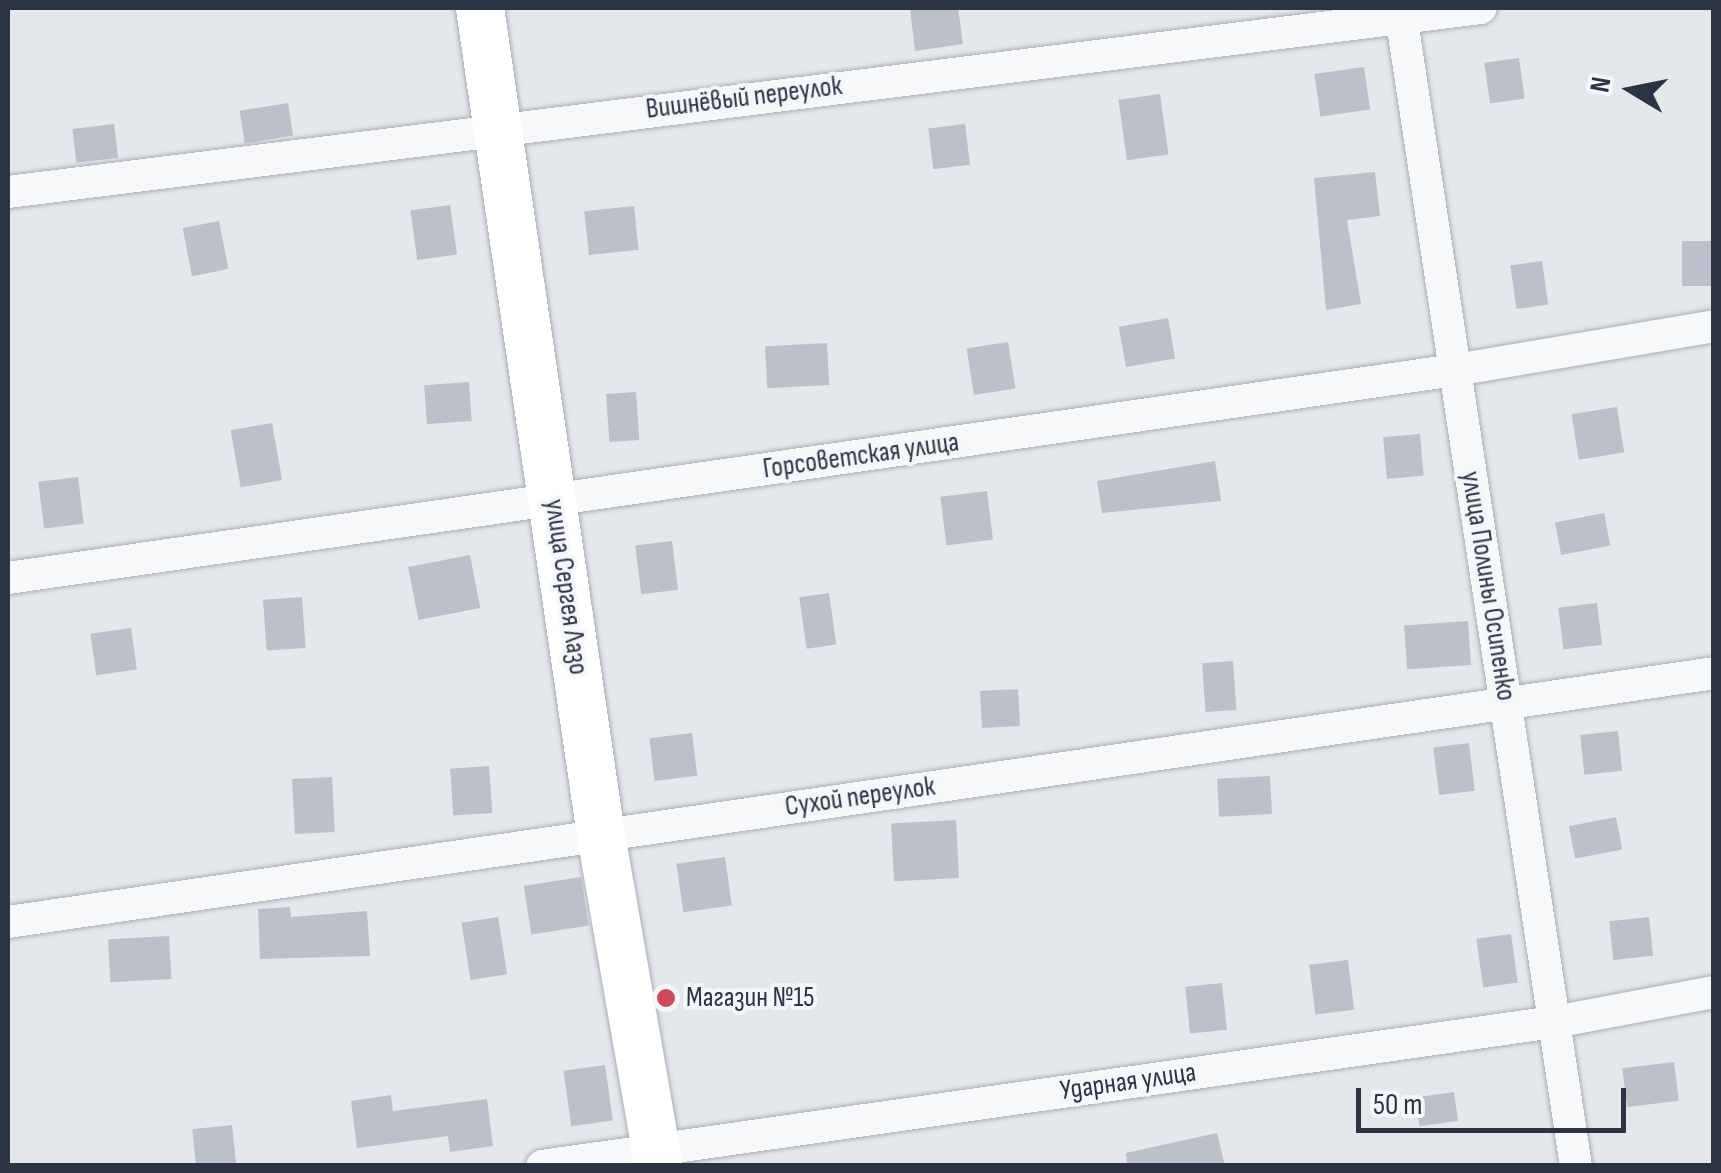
<!DOCTYPE html>
<html>
<head>
<meta charset="utf-8">
<style>
	body { margin:0 }
	#map { position:relative; width:1721px; height:1173px; overflow:hidden; background:#e4e7ec; font-family:"Sofia Sans Condensed",sans-serif }
	div>[style] { position:absolute }
	[style*='--x'] { left:calc(var(--x)*1px); top:calc(var(--y)*1px); width:calc(var(--w)*1px); rotate:calc(var(--a)*1deg) }
	.building>* { inset:0; background:#bbc0ca; transform-origin:0 0 }
	.roads { filter:drop-shadow(0 0 2px #a9aeb7) drop-shadow(0 0 2px #a9aeb7) }
	.minor>* { height:32px; margin:-16px; padding:0 16px; transform-origin:16px; border-radius:16px; background:#f7f8fa }
	.secondary>* { height:48px; margin:-24px; padding:0 24px; transform-origin:24px; border-radius:24px; background:#fff }
	.dots>* { width:28px; height:28px; translate:-50% -50%; box-sizing:border-box; border:5px solid #f4f6f9; border-radius:50% }
	span { translate:-50% -50%; white-space:nowrap; text-align:center; line-height:1.15; -webkit-text-stroke:8px #f4f6f9; paint-order:stroke }
	.street-label { font-size:28px; color:#2b3445 }
	.poi-label { font-size:28px; color:#2b3445 }
	.left { translate:0 -50%; text-align:left }
	.frame { position:absolute; inset:0; border:10px solid #2b3445; pointer-events:none }
	.north { position:absolute; left:1581px; top:40px; width:100px; height:100px; -webkit-text-stroke:8px #f4f6f9; paint-order:stroke; rotate:280deg; font-size:28px; font-weight:700; line-height:40px; text-align:center; color:#2b3445 }
	.north::after { content:''; display:block; margin:auto; width:35px; height:45px; background:#2b3445; clip-path:polygon(50% 0,100% 100%,50% 72%,0 100%) }
	.scale { position:absolute; left:1356px; top:1088px; width:270px; height:45px; box-sizing:border-box; border:5px solid #2b3445; border-top:0; padding-left:12px; font-size:30px; line-height:35px; white-space:nowrap; color:#2b3445; -webkit-text-stroke:8px #f4f6f9; paint-order:stroke }
</style>
</head>
<body>
<div id="map">
	<div class="building">
		<i style="clip-path:polygon(910px 8px,958px 8px,963px 44px,915px 51px)"></i>
		<i style="left:1519px;top:58px;width:41px;height:35px;rotate:82deg"></i>
		<i style="left:1364px;top:67px;width:43px;height:50px;rotate:82deg"></i>
		<i style="left:1160px;top:94px;width:61px;height:42px;rotate:82deg"></i>
		<i style="left:288px;top:103px;width:33px;height:49px;rotate:81deg"></i>
		<i style="left:114px;top:124px;width:34px;height:42px;rotate:83deg"></i>
		<i style="left:965px;top:124px;width:41px;height:37px;rotate:83deg"></i>
		<i style="clip-path:polygon(1375px 172px,1380px 216px,1347px 220px,1361px 304px,1326px 310px,1314px 178px)"></i>
		<i style="left:450px;top:205px;width:50px;height:40px;rotate:82deg"></i>
		<i style="left:634px;top:206px;width:44px;height:50px;rotate:84deg"></i>
		<i style="left:219px;top:221px;width:49px;height:37px;rotate:79deg"></i>
		<i style="left:1714px;top:241px;width:45px;height:32px;rotate:90deg"></i>
		<i style="left:1542px;top:261px;width:44px;height:32px;rotate:82deg"></i>
		<i style="left:1168px;top:318px;width:41px;height:50px;rotate:80deg"></i>
		<i style="left:1008px;top:342px;width:47px;height:42px;rotate:81deg"></i>
		<i style="left:827px;top:343px;width:42px;height:62px;rotate:87deg"></i>
		<i style="left:469px;top:382px;width:39px;height:45px;rotate:86deg"></i>
		<i style="left:636px;top:392px;width:48px;height:30px;rotate:86deg"></i>
		<i style="left:1617px;top:407px;width:46px;height:46px;rotate:81deg"></i>
		<i style="left:272px;top:423px;width:58px;height:42px;rotate:80deg"></i>
		<i style="left:1420px;top:434px;width:42px;height:37px;rotate:85deg"></i>
		<i style="clip-path:polygon(1215px 461px,1221px 501px,1102px 513px,1097px 481px)"></i>
		<i style="left:78px;top:477px;width:47px;height:40px;rotate:83deg"></i>
		<i style="left:987px;top:491px;width:49px;height:47px;rotate:83deg"></i>
		<i style="left:1604px;top:513px;width:33px;height:50px;rotate:79deg"></i>
		<i style="left:672px;top:541px;width:49px;height:37px;rotate:83deg"></i>
		<i style="left:470px;top:555px;width:54px;height:63px;rotate:79deg"></i>
		<i style="left:829px;top:593px;width:52px;height:30px;rotate:82deg"></i>
		<i style="left:302px;top:597px;width:51px;height:39px;rotate:86deg"></i>
		<i style="left:1597px;top:603px;width:42px;height:39px;rotate:83deg"></i>
		<i style="left:1468px;top:621px;width:44px;height:64px;rotate:86deg"></i>
		<i style="left:131px;top:628px;width:42px;height:41px;rotate:82deg"></i>
		<i style="left:1233px;top:661px;width:49px;height:31px;rotate:86deg"></i>
		<i style="left:1018px;top:689px;width:37px;height:38px;rotate:87deg"></i>
		<i style="left:1618px;top:731px;width:40px;height:38px;rotate:84deg"></i>
		<i style="left:692px;top:733px;width:43px;height:43px;rotate:83deg"></i>
		<i style="left:1469px;top:743px;width:48px;height:36px;rotate:83deg"></i>
		<i style="left:489px;top:766px;width:47px;height:39px;rotate:86deg"></i>
		<i style="left:1270px;top:776px;width:38px;height:53px;rotate:87deg"></i>
		<i style="left:332px;top:777px;width:55px;height:40px;rotate:87deg"></i>
		<i style="left:1616px;top:817px;width:33px;height:48px;rotate:79deg"></i>
		<i style="left:956px;top:820px;width:58px;height:65px;rotate:87deg"></i>
		<i style="left:725px;top:857px;width:49px;height:49px;rotate:82deg"></i>
		<i style="left:581px;top:877px;width:49px;height:58px;rotate:81deg"></i>
		<i style="clip-path:polygon(290px 907px,291px 917px,367px 911px,370px 956px,260px 959px,258px 909px)"></i>
		<i style="left:498px;top:917px;width:58px;height:37px;rotate:81deg"></i>
		<i style="left:1649px;top:917px;width:39px;height:40px;rotate:84deg"></i>
		<i style="left:1511px;top:934px;width:49px;height:35px;rotate:82deg"></i>
		<i style="left:169px;top:936px;width:43px;height:61px;rotate:87deg"></i>
		<i style="left:1348px;top:960px;width:50px;height:39px;rotate:83deg"></i>
		<i style="left:1222px;top:983px;width:47px;height:37px;rotate:84deg"></i>
		<i style="left:1674px;top:1062px;width:39px;height:52px;rotate:83deg"></i>
		<i style="left:605px;top:1065px;width:56px;height:42px;rotate:82deg"></i>
		<i style="left:1454px;top:1092px;width:29px;height:39px;rotate:82deg"></i>
		<i style="clip-path:polygon(391px 1095px,393px 1111px,487px 1099px,493px 1146px,450px 1152px,448px 1136px,357px 1148px,351px 1101px)"></i>
		<i style="left:232px;top:1125px;width:41px;height:40px;rotate:84deg"></i>
		<i style="clip-path:polygon(1217px 1133px,1225px 1166px,1127px 1166px,1126px 1153px)"></i>
	</div>
	<div class="roads">
		<div class="minor">
			<i style="--x:1400;--y:8;--w:1171;--a:81.36"></i>
			<i style="--x:8;--y:192;--w:1484;--a:-7.12"></i>
			<i style="--x:8;--y:578;--w:1462;--a:-8.18"></i>
			<i style="--x:1455;--y:370;--w:263;--a:-9.6"></i>
			<i style="--x:8;--y:922;--w:1724;--a:-8.3"></i>
			<i style="--x:542;--y:1166;--w:1022;--a:-8.1"></i>
			<i style="--x:1554;--y:1022;--w:163;--a:-10.6"></i>
		</div>
		<div class="secondary">
			<i style="--x:480;--y:8;--w:836;--a:81.68"></i>
			<i style="--x:601;--y:835;--w:336;--a:80.1"></i>
		</div>
	</div>
	<div class="dots">
		<i style="left:666px;top:998px;background:#d1495b"></i>
	</div>
	<div class="street-label">
		<span style="left:744px;top:98px;rotate:-7deg">Вишнёвый переулок</span>
		<span style="left:861px;top:456px;rotate:-8deg">Горсоветская улица</span>
		<span style="left:1488px;top:586px;rotate:81deg">улица Полины Осипенко</span>
		<span style="left:566px;top:587px;rotate:82deg">улица Сергея Лазо</span>
		<span style="left:860px;top:797px;rotate:-8deg">Сухой переулок</span>
		<span style="left:1128px;top:1082px;rotate:-8deg">Ударная улица</span>
	</div>
	<div class="poi-label">
		<span class="left" style="left:686px;top:998px">Магазин №15</span>
	</div>
	<div class="frame"></div>
	<div class="north">N</div>
	<div class="scale">50 m</div>
</div>
</body>
</html>
